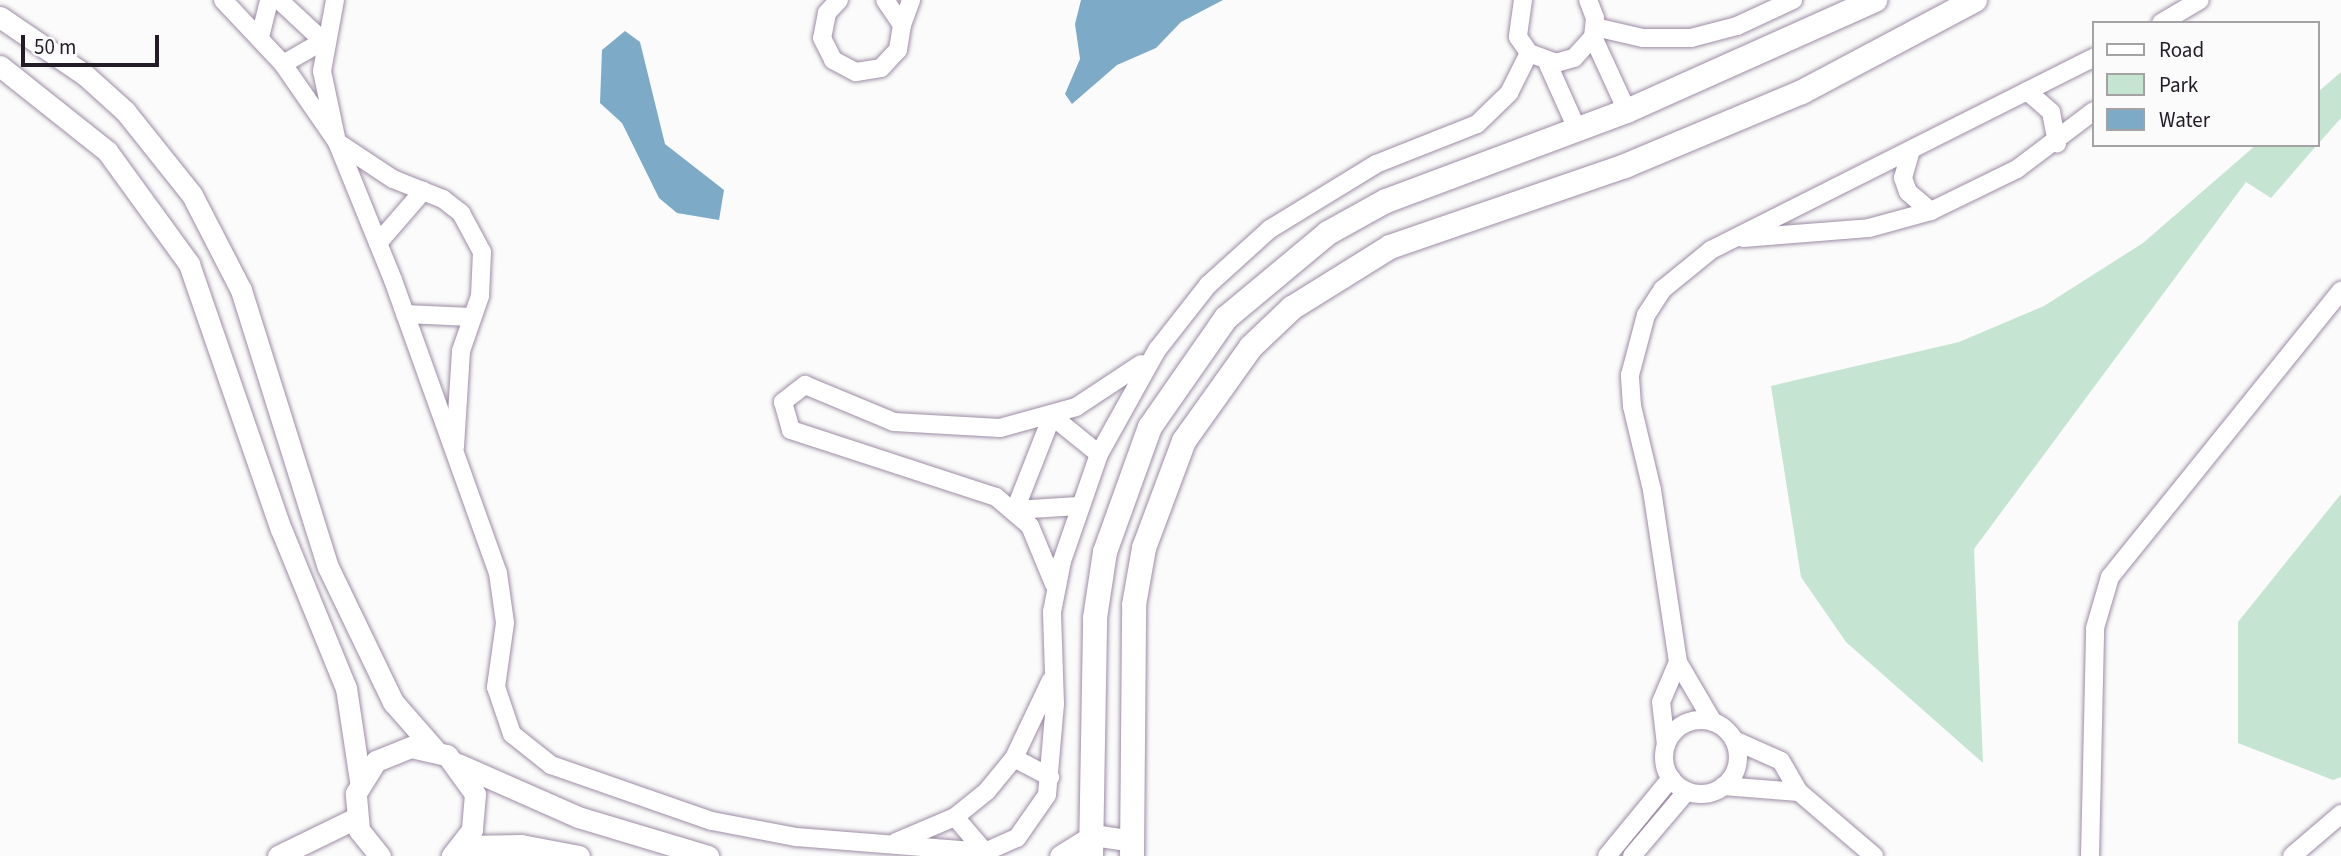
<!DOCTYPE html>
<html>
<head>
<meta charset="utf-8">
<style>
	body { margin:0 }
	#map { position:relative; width:2341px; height:856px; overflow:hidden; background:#fbfbfb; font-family:"Source Sans 3",sans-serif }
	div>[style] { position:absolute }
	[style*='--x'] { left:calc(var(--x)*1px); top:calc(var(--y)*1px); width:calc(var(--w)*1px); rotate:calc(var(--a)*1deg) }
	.green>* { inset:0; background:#c5e5d2 }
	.water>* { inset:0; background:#7caac7 }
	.roads { filter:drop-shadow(0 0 2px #9d8ca5) drop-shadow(0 0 2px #9d8ca5) }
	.minor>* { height:18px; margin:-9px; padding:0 9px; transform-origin:9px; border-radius:9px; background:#fff }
	.minor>.ring { margin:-9px; padding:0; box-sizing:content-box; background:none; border:18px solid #fff; border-radius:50% }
	.tertiary>* { height:21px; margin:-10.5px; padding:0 10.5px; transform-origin:10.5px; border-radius:10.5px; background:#fff }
	.secondary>* { height:24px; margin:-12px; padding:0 12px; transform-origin:12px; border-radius:12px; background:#fff }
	span { translate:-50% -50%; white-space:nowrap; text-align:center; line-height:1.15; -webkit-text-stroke:5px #fbfbfb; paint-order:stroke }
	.legend { position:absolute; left:2092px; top:21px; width:228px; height:126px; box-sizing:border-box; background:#fbfbfb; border:2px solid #a5a2a6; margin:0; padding:9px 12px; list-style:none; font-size:21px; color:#231c26 }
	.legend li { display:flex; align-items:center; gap:14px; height:35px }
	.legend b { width:35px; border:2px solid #a5a2a6 }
	.scale { position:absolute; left:21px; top:35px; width:138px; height:32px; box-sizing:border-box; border:4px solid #231c26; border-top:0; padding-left:9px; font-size:21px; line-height:24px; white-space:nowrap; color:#231c26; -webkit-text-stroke:5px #fbfbfb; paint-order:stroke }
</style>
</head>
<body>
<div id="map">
	<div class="green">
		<i style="clip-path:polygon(2341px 72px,2341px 118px,2318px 144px,2318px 92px)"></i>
		<i style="clip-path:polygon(2256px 145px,2317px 145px,2271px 198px,2246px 182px,1974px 549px,1983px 763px,1846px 642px,1801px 577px,1771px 386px,1959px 342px,2044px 306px,2143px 243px)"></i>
		<i style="clip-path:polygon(2341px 494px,2341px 777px,2333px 780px,2238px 743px,2238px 622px)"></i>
	</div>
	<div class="water">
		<i style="clip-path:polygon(1081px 0,1223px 0,1181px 22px,1156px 48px,1117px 65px,1072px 104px,1065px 94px,1080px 59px,1075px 24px)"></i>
		<i style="clip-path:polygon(625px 31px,640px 42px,665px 144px,724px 190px,719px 220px,677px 213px,659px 198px,622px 123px,600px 103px,602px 50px)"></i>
	</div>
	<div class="roads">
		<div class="minor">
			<i style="--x:223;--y:0;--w:88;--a:46.8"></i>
			<i style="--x:283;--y:64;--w:95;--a:55.3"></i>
			<i style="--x:337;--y:142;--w:149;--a:67.9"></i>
			<i style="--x:393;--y:280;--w:311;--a:70.3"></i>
			<i style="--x:498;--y:573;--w:50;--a:82"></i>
			<i style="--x:505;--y:623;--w:65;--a:98"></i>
			<i style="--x:496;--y:687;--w:50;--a:71.2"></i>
			<i style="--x:512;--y:734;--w:50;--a:38.5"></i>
			<i style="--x:551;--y:765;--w:170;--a:19.2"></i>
			<i style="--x:712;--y:821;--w:86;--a:10.8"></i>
			<i style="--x:796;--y:837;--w:190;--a:4.5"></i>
			<i style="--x:985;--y:852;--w:35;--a:-24"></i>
			<i style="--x:1017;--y:838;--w:52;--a:-55.1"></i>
			<i style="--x:1047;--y:795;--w:91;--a:-85"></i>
			<i style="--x:1055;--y:704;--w:92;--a:-91.9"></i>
			<i style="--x:1052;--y:612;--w:52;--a:-78.9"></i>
			<i style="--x:1062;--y:561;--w:113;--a:-70.9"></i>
			<i style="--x:1099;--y:454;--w:119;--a:-60.9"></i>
			<i style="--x:1157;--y:350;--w:83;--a:-51.9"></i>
			<i style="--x:1208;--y:285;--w:84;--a:-42.1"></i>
			<i style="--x:1270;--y:229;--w:124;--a:-31.5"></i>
			<i style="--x:1376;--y:164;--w:109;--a:-21.6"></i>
			<i style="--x:1477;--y:124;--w:45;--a:-44.1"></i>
			<i style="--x:1509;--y:93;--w:45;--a:-63.4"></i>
			<i style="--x:279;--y:0;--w:60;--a:43"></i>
			<i style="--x:323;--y:41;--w:46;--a:150.1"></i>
			<i style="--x:335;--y:0;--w:72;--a:100.4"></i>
			<i style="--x:322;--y:71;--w:73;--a:78.1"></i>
			<i style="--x:337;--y:142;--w:67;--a:33.5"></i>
			<i style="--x:393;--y:179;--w:54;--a:21.8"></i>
			<i style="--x:443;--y:199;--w:23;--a:38"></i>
			<i style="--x:461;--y:213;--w:44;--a:61.7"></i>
			<i style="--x:482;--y:252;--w:44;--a:92.6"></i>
			<i style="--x:480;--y:296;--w:58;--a:109.1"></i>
			<i style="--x:461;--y:351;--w:96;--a:93.6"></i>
			<i style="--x:839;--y:0;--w:18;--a:133"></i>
			<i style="--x:827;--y:13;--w:25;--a:101"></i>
			<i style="--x:822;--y:38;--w:25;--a:63"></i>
			<i style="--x:833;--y:60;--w:26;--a:28"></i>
			<i style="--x:856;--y:72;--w:25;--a:-9"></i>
			<i style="--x:881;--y:68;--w:25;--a:-47"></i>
			<i style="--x:898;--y:50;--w:25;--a:-81"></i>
			<i style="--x:902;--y:25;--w:30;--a:-124"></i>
			<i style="--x:1523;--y:0;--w:37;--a:98"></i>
			<i style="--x:1518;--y:37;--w:19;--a:55"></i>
			<i style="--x:1529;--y:53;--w:29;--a:20"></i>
			<i style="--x:1556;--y:63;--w:19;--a:-16"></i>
			<i style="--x:1574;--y:58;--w:28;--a:-48"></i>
			<i style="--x:1593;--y:37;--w:19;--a:-84"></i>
			<i style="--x:1595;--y:18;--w:19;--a:-111"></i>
			<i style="--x:2161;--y:23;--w:45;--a:-30.5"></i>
			<i style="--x:902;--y:25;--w:27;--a:-70"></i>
			<i style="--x:1595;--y:27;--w:49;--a:12.9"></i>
			<i style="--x:1643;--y:38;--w:48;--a:0"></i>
			<i style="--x:1691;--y:38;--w:48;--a:-14.6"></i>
			<i style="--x:1737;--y:26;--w:62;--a:-24.9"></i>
			<i style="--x:260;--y:37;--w:38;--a:-76"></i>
			<i style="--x:1593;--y:37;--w:81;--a:65.3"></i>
			<i style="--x:1547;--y:62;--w:76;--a:65.8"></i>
			<i style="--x:2027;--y:91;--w:32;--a:41"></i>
			<i style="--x:2051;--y:112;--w:32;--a:79"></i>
			<i style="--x:1911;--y:150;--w:29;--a:106"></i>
			<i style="--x:1903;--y:178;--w:15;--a:70"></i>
			<i style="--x:1908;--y:192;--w:30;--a:40"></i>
			<i style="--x:1743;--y:238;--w:126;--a:-4.5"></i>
			<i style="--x:1869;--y:228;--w:64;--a:-15.3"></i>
			<i style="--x:1931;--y:211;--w:96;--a:-26"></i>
			<i style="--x:2017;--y:169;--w:96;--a:-37"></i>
			<i style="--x:378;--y:243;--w:69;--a:-49.1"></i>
			<i style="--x:405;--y:314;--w:66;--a:2.6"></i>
			<i style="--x:1078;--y:506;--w:63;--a:176.4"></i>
			<i style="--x:1015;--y:510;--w:101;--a:-68.5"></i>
			<i style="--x:1052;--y:416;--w:60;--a:39"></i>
			<i style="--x:1054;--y:584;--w:63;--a:-112.5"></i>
			<i style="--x:1030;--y:526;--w:45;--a:-139.5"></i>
			<i style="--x:996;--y:497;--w:216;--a:-161.9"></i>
			<i style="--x:791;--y:430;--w:29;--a:-106"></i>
			<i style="--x:783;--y:402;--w:28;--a:-38"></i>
			<i style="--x:805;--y:385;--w:96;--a:22.6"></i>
			<i style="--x:894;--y:422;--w:106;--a:3.2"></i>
			<i style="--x:1000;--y:428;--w:79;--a:-15.4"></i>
			<i style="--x:1076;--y:407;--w:78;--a:-33.5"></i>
			<i class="ring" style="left:1664px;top:720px;width:56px;height:56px"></i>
			<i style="--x:1713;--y:722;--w:69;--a:-120.3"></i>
			<i style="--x:1678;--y:662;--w:174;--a:-98.6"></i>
			<i style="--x:1652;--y:490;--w:86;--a:-103.4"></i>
			<i style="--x:1632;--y:406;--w:31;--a:-94"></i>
			<i style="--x:1630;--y:375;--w:62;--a:-75.1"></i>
			<i style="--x:1646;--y:315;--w:31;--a:-57"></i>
			<i style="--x:1663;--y:289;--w:62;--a:-39.1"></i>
			<i style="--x:1711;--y:250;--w:429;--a:-26.7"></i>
			<i style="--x:1734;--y:740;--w:51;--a:24.1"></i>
			<i style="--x:1781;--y:761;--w:36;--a:60"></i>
			<i style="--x:1666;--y:745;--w:43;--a:-96.6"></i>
			<i style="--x:1661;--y:702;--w:43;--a:-67"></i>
			<i style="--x:1014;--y:758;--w:41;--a:27.8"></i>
			<i style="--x:1723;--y:786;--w:76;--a:4.5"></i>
			<i style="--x:1799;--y:792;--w:99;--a:40.5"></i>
			<i style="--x:955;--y:817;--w:46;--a:49.4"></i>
			<i style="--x:896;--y:842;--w:64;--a:-23"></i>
			<i style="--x:955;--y:817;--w:41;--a:-39.1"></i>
			<i style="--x:987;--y:791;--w:43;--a:-50.7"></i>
			<i style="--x:1014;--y:758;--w:86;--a:-64.6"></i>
			<i style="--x:1607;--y:856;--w:101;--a:-50.6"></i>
			<i style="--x:1632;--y:856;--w:85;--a:-49.8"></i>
			<i style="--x:2090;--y:856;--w:228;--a:-88.7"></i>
			<i style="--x:2095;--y:628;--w:53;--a:-73.6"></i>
			<i style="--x:2110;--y:577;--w:368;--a:-51.1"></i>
			<i style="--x:2292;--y:856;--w:65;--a:-40.6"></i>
		</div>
		<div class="tertiary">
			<i style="--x:0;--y:17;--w:103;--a:34.3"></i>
			<i style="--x:85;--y:75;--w:54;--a:42"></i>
			<i style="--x:125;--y:111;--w:107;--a:51.4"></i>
			<i style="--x:192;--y:195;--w:107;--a:62.7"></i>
			<i style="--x:241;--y:290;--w:290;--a:72.6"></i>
			<i style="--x:328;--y:567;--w:150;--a:64.3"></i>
			<i style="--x:393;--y:702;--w:64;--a:48.8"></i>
			<i style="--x:0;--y:66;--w:137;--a:38.5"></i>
			<i style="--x:107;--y:151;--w:140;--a:54"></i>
			<i style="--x:189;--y:264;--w:281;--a:70.9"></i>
			<i style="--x:281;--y:529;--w:172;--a:67.8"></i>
			<i style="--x:346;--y:688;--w:94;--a:81.4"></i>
			<i style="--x:458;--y:764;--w:131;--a:23.8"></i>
			<i style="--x:578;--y:817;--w:136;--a:16.7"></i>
			<i style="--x:463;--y:846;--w:58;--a:-1"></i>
			<i style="--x:521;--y:845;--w:59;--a:10.7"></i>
			<i style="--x:278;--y:856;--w:87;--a:-26"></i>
			<i style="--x:380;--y:856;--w:33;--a:-129"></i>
			<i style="--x:359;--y:830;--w:37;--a:-95"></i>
			<i style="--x:356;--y:793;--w:38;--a:-58"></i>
			<i style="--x:376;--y:761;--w:38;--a:-22"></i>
			<i style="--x:411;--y:747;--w:37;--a:13"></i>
			<i style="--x:447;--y:755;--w:48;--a:54.3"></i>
			<i style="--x:475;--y:794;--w:36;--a:95"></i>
			<i style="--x:472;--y:830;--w:33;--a:128"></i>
			<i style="--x:1060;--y:856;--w:39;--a:-32"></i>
			<i style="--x:1093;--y:835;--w:40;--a:8.5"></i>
		</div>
		<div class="secondary">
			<i style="--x:1091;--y:856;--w:238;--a:-89"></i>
			<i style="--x:1095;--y:618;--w:67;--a:-81.4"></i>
			<i style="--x:1105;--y:552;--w:133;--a:-70.2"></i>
			<i style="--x:1150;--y:427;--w:133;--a:-55.1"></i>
			<i style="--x:1226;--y:318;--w:133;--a:-39.8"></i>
			<i style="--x:1328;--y:233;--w:66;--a:-28.9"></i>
			<i style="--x:1386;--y:201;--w:257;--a:-20.5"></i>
			<i style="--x:1627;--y:111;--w:272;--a:-24.1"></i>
			<i style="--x:1132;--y:856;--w:251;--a:-89.5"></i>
			<i style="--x:1134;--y:605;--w:58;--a:-80"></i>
			<i style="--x:1144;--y:548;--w:114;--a:-69.5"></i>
			<i style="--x:1184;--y:441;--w:115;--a:-54.5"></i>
			<i style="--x:1251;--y:347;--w:57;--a:-43.6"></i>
			<i style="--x:1292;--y:308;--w:115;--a:-31.9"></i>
			<i style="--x:1390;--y:247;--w:249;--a:-19"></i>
			<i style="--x:1625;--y:166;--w:192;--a:-22.7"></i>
			<i style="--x:1802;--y:92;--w:196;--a:-28"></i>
		</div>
	</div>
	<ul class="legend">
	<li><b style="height:9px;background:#fff"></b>Road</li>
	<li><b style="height:19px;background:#c5e5d2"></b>Park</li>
	<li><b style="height:19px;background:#7caac7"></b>Water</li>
	</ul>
	<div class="scale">50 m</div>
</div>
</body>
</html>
